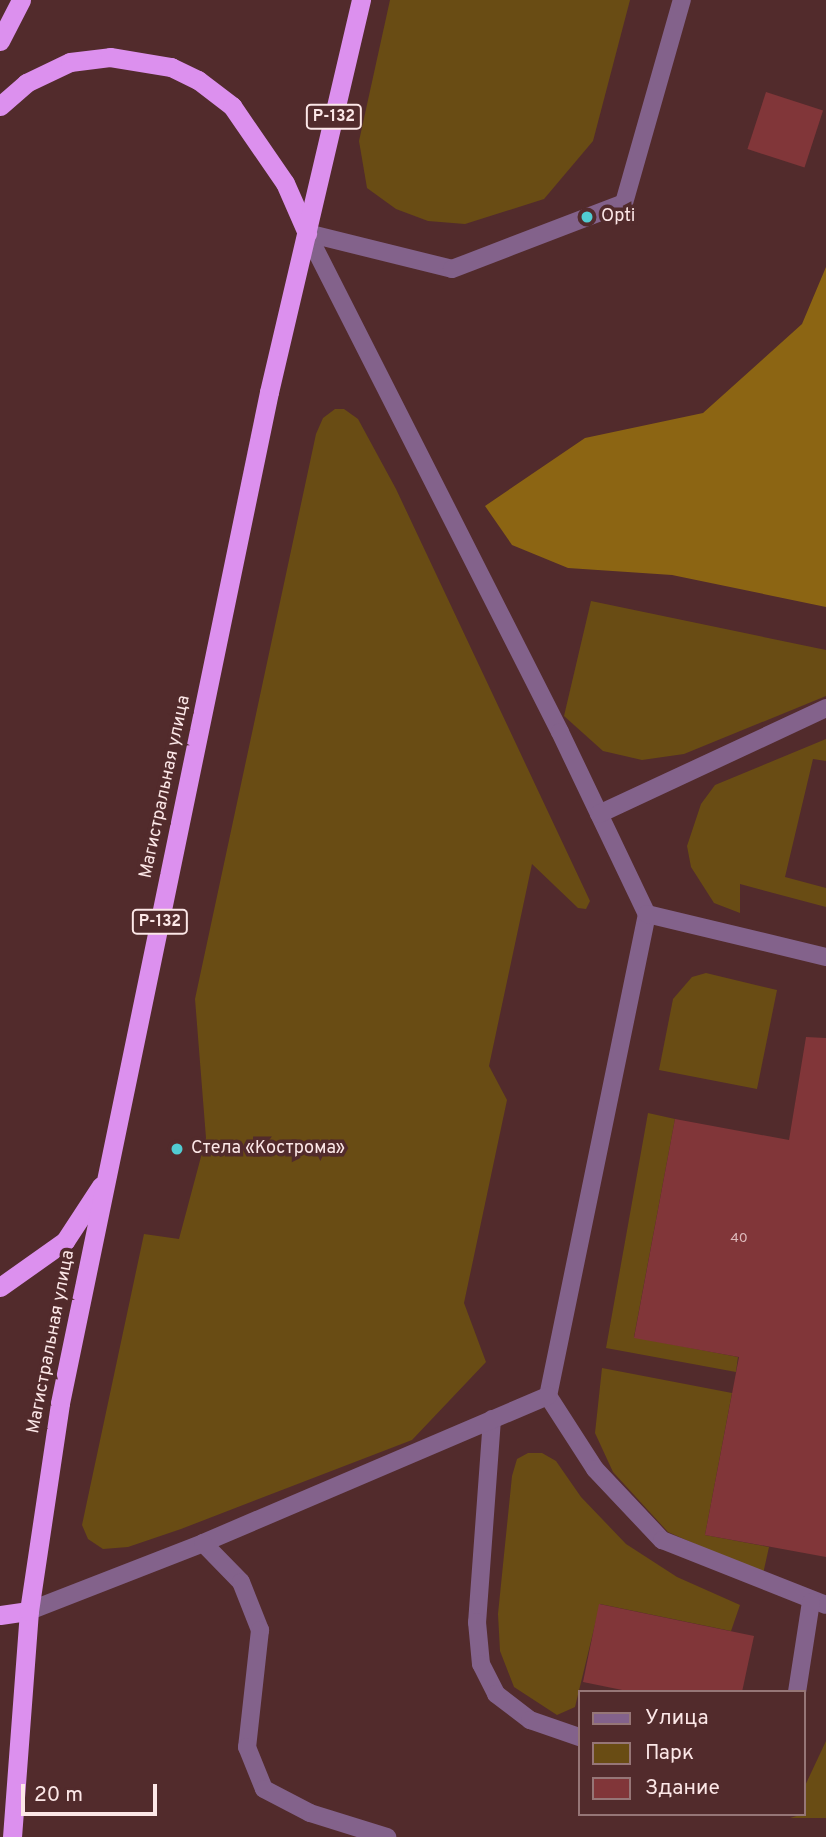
<!DOCTYPE html>
<html>
<head>
<meta charset="utf-8">
<style>
	body { margin:0 }
	#map { position:relative; width:826px; height:1837px; overflow:hidden; background:#522b2c; font-family:Overpass,sans-serif }
	div>[style] { position:absolute }
	[style*='--x'] { left:calc(var(--x)*1px); top:calc(var(--y)*1px); width:calc(var(--w)*1px); rotate:calc(var(--a)*1deg) }
	.green>* { inset:0; background:#694c14 }
	.forest>* { inset:0; background:#8c6513 }
	.building>* { inset:0; background:#813639; transform-origin:0 0 }
	.service>* { height:18px; margin:-9px; padding:0 9px; transform-origin:9px; border-radius:9px; background:#83628b }
	.minor>* { height:18px; margin:-9px; padding:0 9px; transform-origin:9px; border-radius:9px; background:#83628b }
	.trunk>* { height:19px; margin:-9.5px; padding:0 9.5px; transform-origin:9.5px; border-radius:9.5px; background:#dc90ee }
	.dots>* { width:19px; height:19px; translate:-50% -50%; box-sizing:border-box; border:4px solid #522b2c; border-radius:50% }
	span { translate:-50% -50%; white-space:nowrap; text-align:center; line-height:1.15; -webkit-text-stroke:7px #522b2c; paint-order:stroke }
	.number-label { font-size:14px; color:#ddbbbc }
	.number-label span { -webkit-text-stroke-width:0 }
	.shield-label span { padding:2px 5px; background:#522b2c; border:2px solid; border-radius:5px; -webkit-text-stroke-width:0 }
	.shield-label { font-size:16px; color:#fce7e7; font-weight:700 }
	.poi-label { font-size:18px; color:#fce7e7 }
	.left { translate:0 -50%; text-align:left }
	.street-label { font-size:18px; color:#fce7e7 }
	.legend { position:absolute; left:578px; top:1690px; width:228px; height:126px; box-sizing:border-box; background:#522b2c; border:2px solid #967677; margin:0; padding:9px 12px; list-style:none; font-size:21px; color:#fce7e7 }
	.legend li { display:flex; align-items:center; gap:14px; height:35px }
	.legend b { width:35px; border:2px solid #967677 }
	.scale { position:absolute; left:21px; top:1784px; width:136px; height:32px; box-sizing:border-box; border:4px solid #fce7e7; border-top:0; padding-left:9px; font-size:21px; line-height:24px; white-space:nowrap; color:#fce7e7; -webkit-text-stroke:5px #522b2c; paint-order:stroke }
</style>
</head>
<body>
<div id="map">
	<div class="green">
		<i style="clip-path:polygon(390px 0,630px 0,593px 141px,544px 199px,465px 224px,428px 221px,396px 209px,367px 188px,359px 141px)"></i>
		<i style="clip-path:polygon(335px 409px,344px 409px,358px 419px,396px 489px,590px 901px,586px 909px,578px 908px,532px 864px,489px 1066px,507px 1100px,464px 1303px,486px 1362px,412px 1440px,181px 1529px,128px 1547px,103px 1549px,88px 1539px,82px 1525px,144px 1234px,179px 1239px,206px 1138px,195px 999px,316px 434px,323px 418px)"></i>
		<i style="clip-path:polygon(591px 601px,826px 650px,826px 696px,684px 754px,642px 760px,603px 751px,564px 716px)"></i>
		<i style="clip-path:polygon(826px 739px,826px 761px,813px 759px,785px 877px,826px 888px,826px 907px,740px 884px,740px 913px,714px 903px,691px 867px,687px 846px,701px 804px,715px 785px)"></i>
		<i style="clip-path:polygon(706px 973px,777px 990px,757px 1089px,659px 1070px,673px 999px,692px 977px)"></i>
		<i style="clip-path:polygon(648px 1113px,675px 1119px,634px 1337px,738px 1357px,736px 1372px,606px 1348px)"></i>
		<i style="clip-path:polygon(602px 1368px,732px 1393px,705px 1535px,769px 1547px,763px 1574px,668px 1532px,613px 1472px,595px 1433px)"></i>
		<i style="clip-path:polygon(528px 1453px,542px 1453px,556px 1461px,581px 1497px,626px 1544px,677px 1577px,740px 1605px,731px 1631px,600px 1604px,575px 1707px,557px 1715px,514px 1687px,500px 1651px,498px 1614px,512px 1476px,517px 1459px)"></i>
		<i style="clip-path:polygon(826px 1741px,826px 1818px,790px 1818px,803px 1814px,803px 1790px)"></i>
	</div>
	<div class="forest">
		<i style="clip-path:polygon(826px 267px,826px 607px,672px 575px,568px 568px,512px 545px,485px 506px,585px 438px,703px 413px,802px 324px)"></i>
	</div>
	<div class="building">
		<i style="left:766px;top:92px;width:60px;height:60px;rotate:18deg"></i>
		<i style="clip-path:polygon(806px 1037px,826px 1038px,826px 1557px,705px 1535px,739px 1357px,634px 1338px,675px 1119px,789px 1140px)"></i>
		<i style="clip-path:polygon(599px 1604px,754px 1636px,742px 1692px,632px 1692px,583px 1682px)"></i>
	</div>
	<div class="service">
		<i style="--x:307;--y:233;--w:559;--a:63.11"></i>
		<i style="--x:560;--y:732;--w:202;--a:64.5"></i>
		<i style="--x:647;--y:914;--w:492;--a:101.6"></i>
		<i style="--x:548;--y:1396;--w:87;--a:57.2"></i>
		<i style="--x:595;--y:1469;--w:98;--a:46.7"></i>
		<i style="--x:662;--y:1540;--w:176;--a:21.6"></i>
		<i style="--x:307;--y:233;--w:149;--a:13.9"></i>
		<i style="--x:452;--y:269;--w:184;--a:-21"></i>
		<i style="--x:624;--y:203;--w:211;--a:-74.1"></i>
		<i style="--x:599;--y:814;--w:251;--a:-25"></i>
		<i style="--x:647;--y:914;--w:184;--a:13.5"></i>
		<i style="--x:492;--y:1419;--w:204;--a:94.2"></i>
		<i style="--x:477;--y:1622;--w:42;--a:84.6"></i>
		<i style="--x:481;--y:1664;--w:34;--a:63"></i>
		<i style="--x:496;--y:1694;--w:43;--a:37.4"></i>
		<i style="--x:530;--y:1720;--w:52;--a:19.1"></i>
		<i style="--x:203;--y:1543;--w:375;--a:-23.1"></i>
		<i style="--x:797;--y:1692;--w:91;--a:-81.2"></i>
	</div>
	<div class="minor">
		<i style="--x:29;--y:1611;--w:187;--a:-21.3"></i>
		<i style="--x:203;--y:1543;--w:54;--a:45.7"></i>
		<i style="--x:241;--y:1582;--w:52;--a:68.4"></i>
		<i style="--x:260;--y:1630;--w:118;--a:96.3"></i>
		<i style="--x:247;--y:1747;--w:45;--a:68"></i>
		<i style="--x:264;--y:1789;--w:52;--a:27.6"></i>
		<i style="--x:310;--y:1813;--w:81;--a:17.3"></i>
	</div>
	<div class="trunk">
		<i style="--x:0;--y:41;--w:46;--a:-62.9"></i>
		<i style="--x:0;--y:106;--w:35;--a:-41"></i>
		<i style="--x:26;--y:83;--w:49;--a:-25.5"></i>
		<i style="--x:70;--y:62;--w:40;--a:-7.1"></i>
		<i style="--x:110;--y:57;--w:62;--a:9.3"></i>
		<i style="--x:171;--y:67;--w:30;--a:26"></i>
		<i style="--x:198;--y:80;--w:43;--a:37.4"></i>
		<i style="--x:232;--y:106;--w:93;--a:55.5"></i>
		<i style="--x:285;--y:183;--w:55;--a:66.3"></i>
		<i style="--x:0;--y:1287;--w:80;--a:-35.3"></i>
		<i style="--x:65;--y:1241;--w:66;--a:-56.8"></i>
		<i style="--x:0;--y:1615;--w:29;--a:-8"></i>
		<i style="--x:12;--y:1837;--w:227;--a:-85.7"></i>
		<i style="--x:29;--y:1611;--w:210;--a:-81.5"></i>
		<i style="--x:60;--y:1403;--w:1032;--a:-78.32"></i>
		<i style="--x:269;--y:392;--w:403;--a:-76.8"></i>
	</div>
	<div class="dots">
		<i style="left:587px;top:217px;background:#51ccd2"></i>
		<i style="left:177px;top:1149px;background:#51ccd2"></i>
	</div>
	<div class="number-label">
		<span style="left:739px;top:1239px">40</span>
	</div>
	<div class="shield-label">
		<span style="left:334px;top:117px">Р-132</span>
		<span style="left:160px;top:922px">Р-132</span>
	</div>
	<div class="poi-label">
		<span class="left" style="left:601px;top:217px">Opti</span>
		<span class="left" style="left:191px;top:1149px">Стела «Кострома»</span>
	</div>
	<div class="street-label">
		<span style="left:166px;top:787px;rotate:-78deg">Магистральная улица</span>
		<span style="left:52px;top:1342px;rotate:-79deg">Магистральная улица</span>
	</div>
	<ul class="legend">
	<li><b style="height:9px;background:#83628b"></b>Улица</li>
	<li><b style="height:19px;background:#694c14"></b>Парк</li>
	<li><b style="height:19px;background:#813639"></b>Здание</li>
	</ul>
	<div class="scale">20 m</div>
</div>
</body>
</html>
